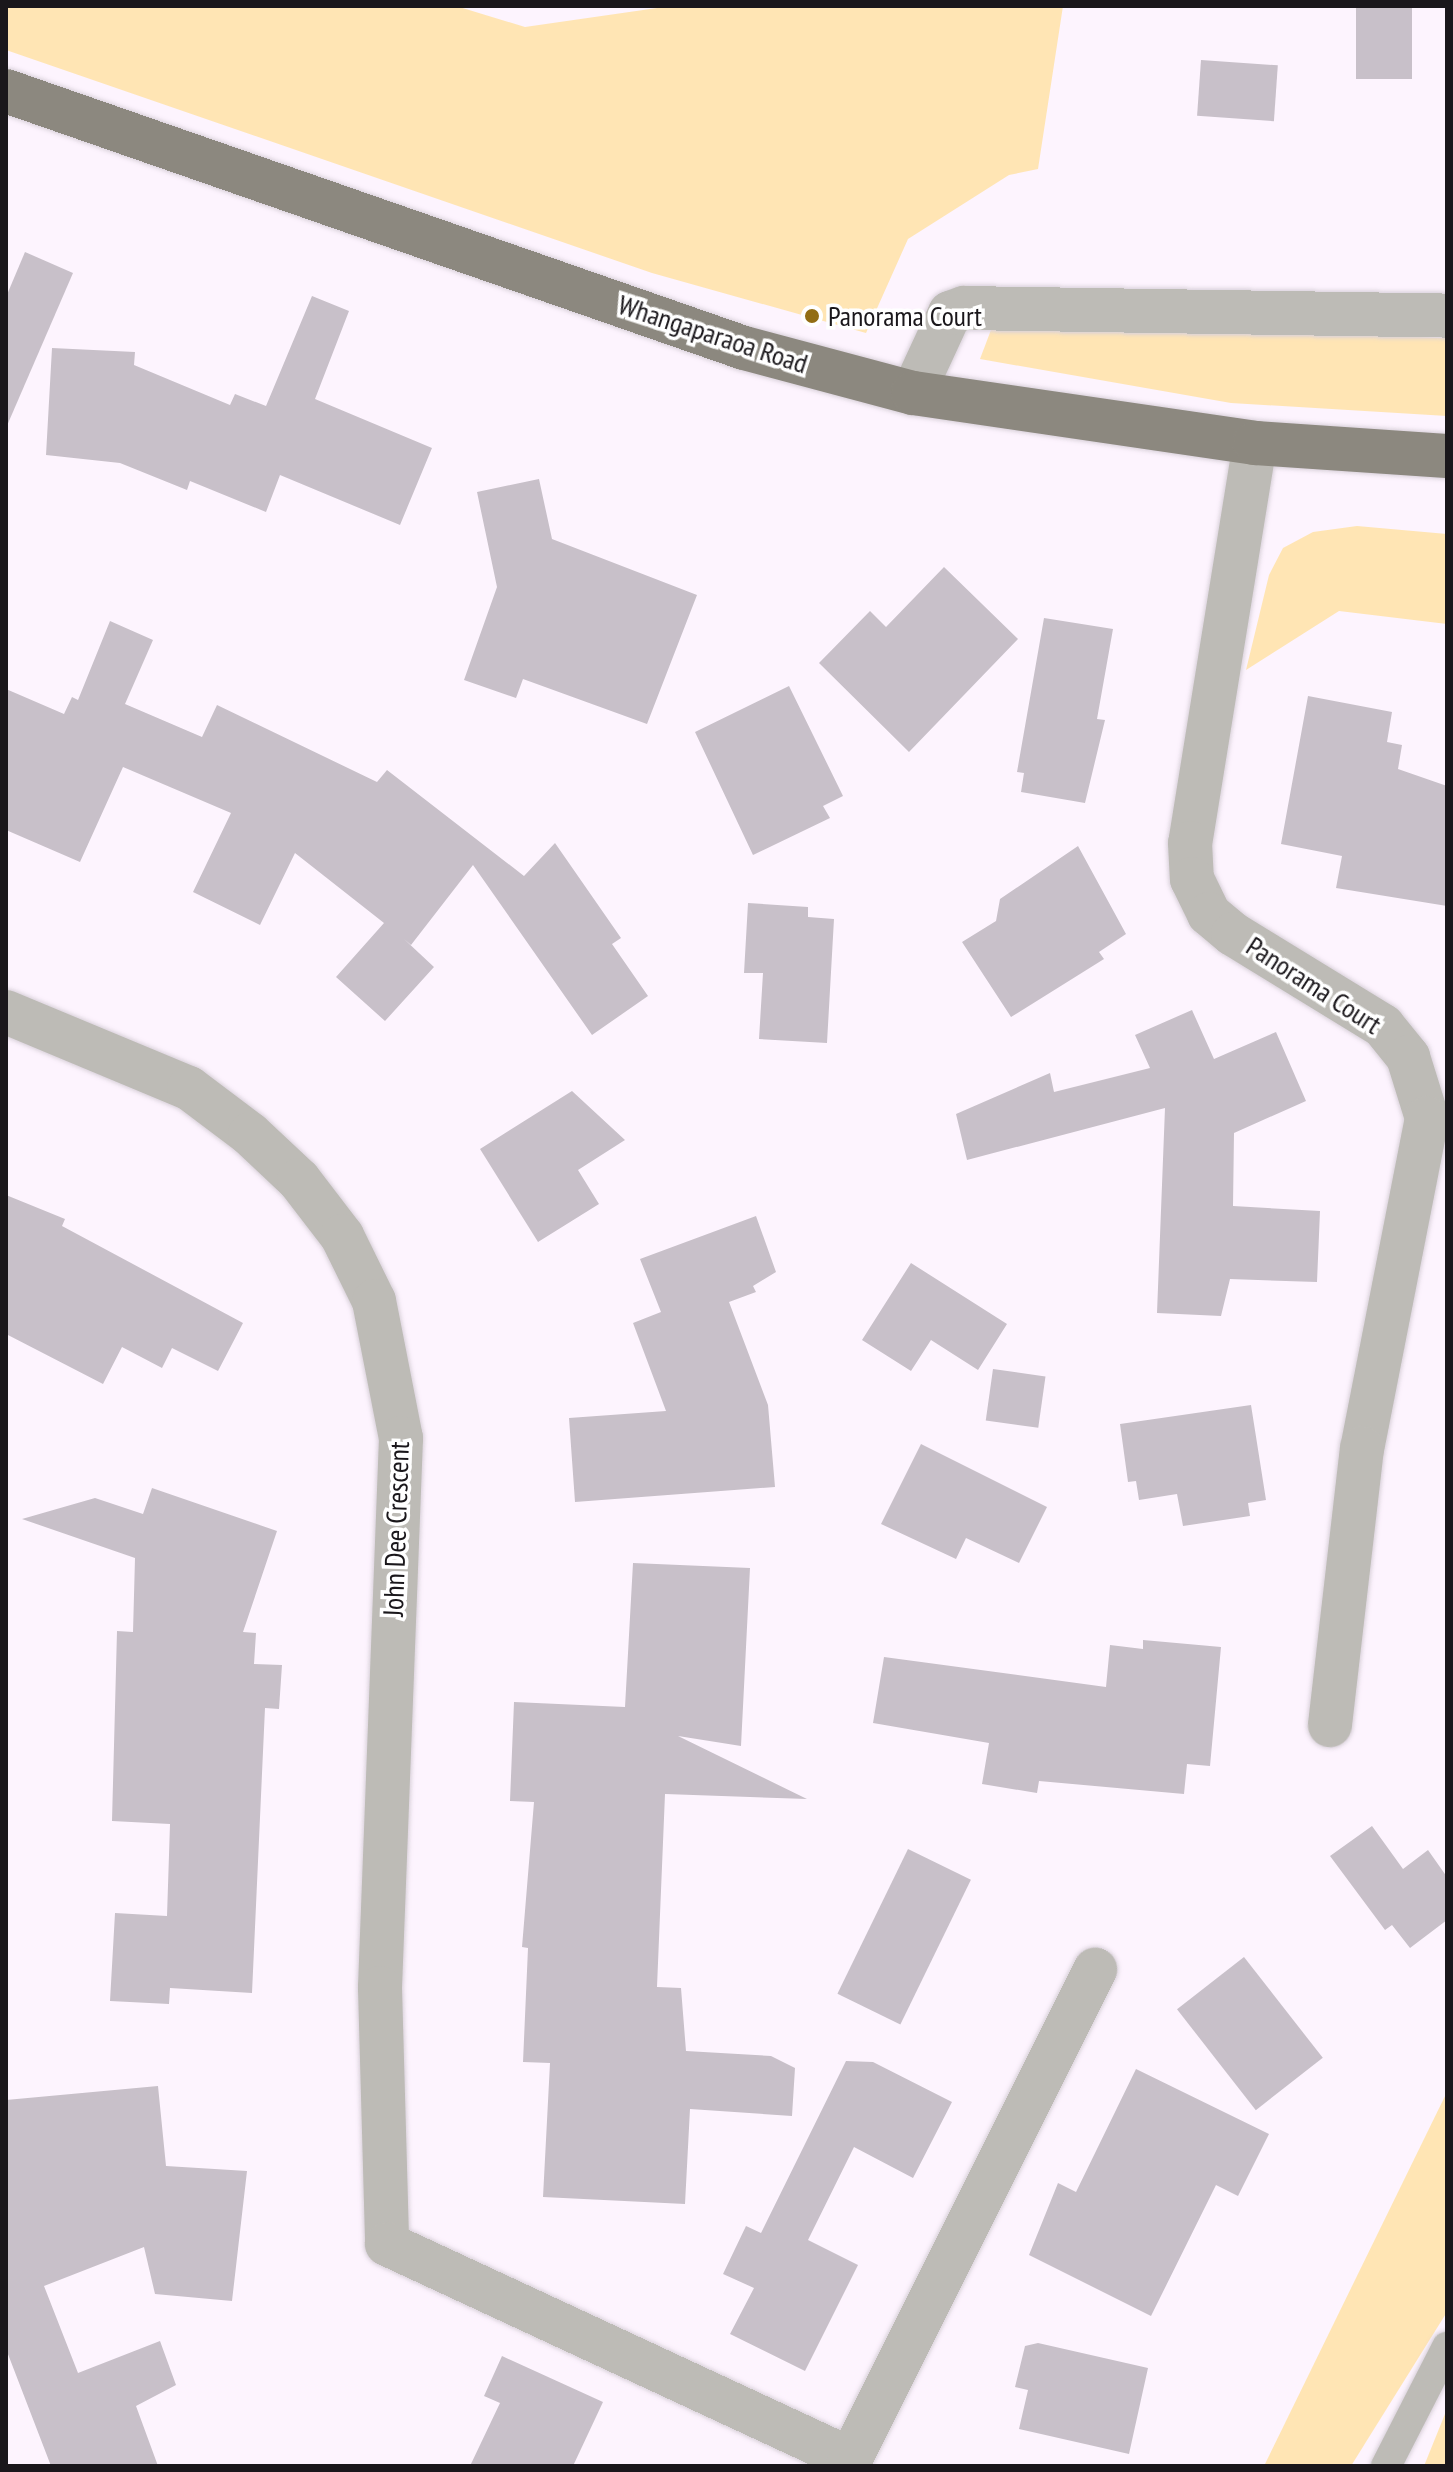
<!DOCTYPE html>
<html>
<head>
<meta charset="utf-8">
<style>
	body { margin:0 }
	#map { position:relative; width:1453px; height:2472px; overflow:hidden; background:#fdf4fe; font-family:"PT Sans Narrow",sans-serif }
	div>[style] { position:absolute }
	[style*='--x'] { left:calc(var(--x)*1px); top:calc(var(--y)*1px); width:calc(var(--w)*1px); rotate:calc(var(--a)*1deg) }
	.green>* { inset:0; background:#ffe5b4 }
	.building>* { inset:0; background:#c8c0c9; transform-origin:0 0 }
	.roads { filter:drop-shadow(0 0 2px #d9d1da) drop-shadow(0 0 2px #d9d1da) }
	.lane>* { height:30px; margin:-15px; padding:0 15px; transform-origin:15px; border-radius:15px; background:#bdbbb6 }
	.street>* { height:44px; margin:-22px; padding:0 22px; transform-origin:22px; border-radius:22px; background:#bdbbb6 }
	.primary>* { height:44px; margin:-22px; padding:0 22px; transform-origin:22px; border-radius:22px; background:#8c887f }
	.dots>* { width:22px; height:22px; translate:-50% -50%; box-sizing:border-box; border:4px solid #fff; border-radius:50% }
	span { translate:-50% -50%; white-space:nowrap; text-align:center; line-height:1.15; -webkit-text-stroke:7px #fff; paint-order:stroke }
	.poi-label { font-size:28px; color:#1a171b }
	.left { translate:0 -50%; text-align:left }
	.street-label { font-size:28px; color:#1a171b }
	.frame { position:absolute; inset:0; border:8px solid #1a171b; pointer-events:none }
</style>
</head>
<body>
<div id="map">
	<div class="green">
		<i style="clip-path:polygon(6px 6px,456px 6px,525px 27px,671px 6px,1063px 6px,1038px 169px,1009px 175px,908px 239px,866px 333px,652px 273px,6px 50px)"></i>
		<i style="clip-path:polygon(994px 322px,1447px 338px,1447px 416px,1231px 403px,980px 359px)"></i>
		<i style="clip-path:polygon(1357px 526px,1447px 534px,1447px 624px,1339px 611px,1246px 670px,1269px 575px,1283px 548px,1313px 532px)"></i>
		<i style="clip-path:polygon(1447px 2092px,1447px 2312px,1351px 2466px,1264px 2466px)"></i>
		<i style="clip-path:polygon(1447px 2409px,1447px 2466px,1424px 2466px)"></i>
	</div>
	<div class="building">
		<i style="left:1356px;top:6px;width:56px;height:73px"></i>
		<i style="left:1201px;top:60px;width:77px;height:56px;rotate:4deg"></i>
		<i style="clip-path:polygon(25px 252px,73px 273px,6px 428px,6px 297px)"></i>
		<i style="clip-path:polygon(312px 296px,349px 311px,315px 399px,432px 448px,400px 525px,280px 475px,266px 512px,190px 481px,187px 490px,120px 463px,46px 455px,52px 348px,135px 352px,134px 365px,230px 405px,235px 394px,266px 406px)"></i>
		<i style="clip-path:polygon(539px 479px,552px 539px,697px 595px,647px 724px,523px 679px,516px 698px,464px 680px,497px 587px,477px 492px)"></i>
		<i style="clip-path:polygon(944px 567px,1018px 639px,909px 752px,819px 663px,870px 611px,886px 627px)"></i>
		<i style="clip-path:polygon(1044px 618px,1113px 629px,1097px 719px,1105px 720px,1085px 803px,1021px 792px,1024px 773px,1017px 772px)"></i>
		<i style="clip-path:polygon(110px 621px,153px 640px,125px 704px,202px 737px,217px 705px,377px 782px,387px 770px,524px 876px,555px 843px,621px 938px,612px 944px,648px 996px,592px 1035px,473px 865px,411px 945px,404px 939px,434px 967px,385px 1021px,336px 977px,384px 923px,295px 853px,260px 925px,193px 892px,231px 813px,123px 767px,80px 862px,6px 830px,6px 689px,64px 714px,72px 697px,78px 700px)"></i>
		<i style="clip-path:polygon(789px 686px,843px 796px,823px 806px,830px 818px,753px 855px,695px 732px)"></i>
		<i style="clip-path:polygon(1308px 696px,1392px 712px,1387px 742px,1402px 745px,1398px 769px,1447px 786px,1447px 906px,1336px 888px,1342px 856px,1281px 844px)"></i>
		<i style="clip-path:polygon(1078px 846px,1126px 934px,1099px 952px,1104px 959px,1011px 1017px,962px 942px,996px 921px,1000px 899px)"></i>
		<i style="clip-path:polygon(748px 903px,808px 907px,808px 917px,834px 919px,827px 1043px,759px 1039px,763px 973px,744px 973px)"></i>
		<i style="clip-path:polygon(1192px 1010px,1214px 1059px,1276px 1032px,1306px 1101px,1234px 1133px,1233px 1206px,1320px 1211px,1317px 1282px,1230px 1279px,1221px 1316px,1157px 1313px,1165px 1108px,967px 1160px,956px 1114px,1050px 1073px,1054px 1092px,1150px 1068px,1135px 1035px)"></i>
		<i style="clip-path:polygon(572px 1091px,625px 1140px,578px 1170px,599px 1204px,538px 1242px,480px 1149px)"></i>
		<i style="clip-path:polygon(6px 1195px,65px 1219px,62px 1226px,243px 1323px,218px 1371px,172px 1348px,162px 1368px,122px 1347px,103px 1384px,6px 1334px)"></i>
		<i style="clip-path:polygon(756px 1216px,776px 1272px,753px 1286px,756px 1292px,729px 1302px,768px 1405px,775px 1487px,575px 1502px,569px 1418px,666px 1411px,633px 1323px,661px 1312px,640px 1259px)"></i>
		<i style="clip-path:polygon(911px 1263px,1007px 1324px,978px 1370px,931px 1340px,911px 1371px,862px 1340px)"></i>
		<i style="left:993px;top:1369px;width:53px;height:52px;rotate:8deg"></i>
		<i style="clip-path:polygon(1251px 1405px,1266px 1500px,1248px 1503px,1250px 1516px,1183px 1526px,1177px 1494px,1139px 1500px,1136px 1481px,1128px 1482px,1120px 1424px)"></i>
		<i style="clip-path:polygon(921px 1444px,1047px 1507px,1019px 1563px,966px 1538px,956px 1559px,881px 1524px)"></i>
		<i style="clip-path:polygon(152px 1488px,277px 1531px,243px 1632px,256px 1633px,254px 1664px,282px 1665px,279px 1709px,265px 1708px,252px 1993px,170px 1988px,169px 2004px,110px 2001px,115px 1913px,167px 1916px,170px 1824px,112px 1821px,117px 1631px,133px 1632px,135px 1558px,22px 1519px,95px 1498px,143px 1514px)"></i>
		<i style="clip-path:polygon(633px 1563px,750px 1568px,741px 1746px,678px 1736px,807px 1799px,665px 1794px,657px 1987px,681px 1988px,686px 2051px,771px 2056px,795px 2068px,792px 2116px,690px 2109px,685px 2204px,543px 2197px,550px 2063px,523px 2062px,528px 1948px,522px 1947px,534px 1802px,510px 1801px,514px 1702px,625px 1707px)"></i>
		<i style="clip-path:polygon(1143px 1640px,1221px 1647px,1210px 1766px,1187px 1764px,1184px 1794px,1039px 1781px,1037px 1793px,982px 1784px,989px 1743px,873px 1723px,884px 1657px,1106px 1687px,1110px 1645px,1143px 1649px)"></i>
		<i style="clip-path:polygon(1372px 1826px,1403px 1869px,1428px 1850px,1447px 1877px,1447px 1920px,1410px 1948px,1392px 1925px,1385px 1930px,1330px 1856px)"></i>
		<i style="left:908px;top:1849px;width:70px;height:161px;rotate:26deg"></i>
		<i style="left:1244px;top:1957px;width:128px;height:85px;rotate:52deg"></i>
		<i style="clip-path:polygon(846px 2061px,873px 2062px,952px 2102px,913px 2178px,854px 2147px,808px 2240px,858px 2265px,805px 2371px,730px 2334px,754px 2288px,723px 2274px,746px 2226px,761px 2233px)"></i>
		<i style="clip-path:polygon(1136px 2069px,1269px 2134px,1238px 2196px,1216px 2185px,1151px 2316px,1029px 2255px,1058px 2183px,1076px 2192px)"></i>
		<i style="clip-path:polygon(158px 2086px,166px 2166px,247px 2171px,232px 2301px,155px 2294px,144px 2247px,44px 2286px,78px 2373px,160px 2341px,176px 2385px,136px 2406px,158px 2466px,51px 2466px,6px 2349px,6px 2100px)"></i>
		<i style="clip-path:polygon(1038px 2343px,1148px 2368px,1129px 2454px,1019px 2429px,1028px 2390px,1015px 2387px,1025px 2346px)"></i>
		<i style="clip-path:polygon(502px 2356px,603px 2402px,573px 2466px,470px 2466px,500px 2403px,484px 2396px)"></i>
	</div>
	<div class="roads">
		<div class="lane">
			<i style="--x:1386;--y:2466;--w:134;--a:-62.9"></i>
		</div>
		<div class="street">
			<i style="--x:913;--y:393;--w:88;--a:-65.2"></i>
			<i style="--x:950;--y:313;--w:15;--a:-20"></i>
			<i style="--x:964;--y:308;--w:483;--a:0.9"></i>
			<i style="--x:1255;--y:443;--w:405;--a:99.2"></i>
			<i style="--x:1190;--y:843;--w:36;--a:87"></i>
			<i style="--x:1192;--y:879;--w:39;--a:64"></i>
			<i style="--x:1209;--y:914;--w:31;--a:40"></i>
			<i style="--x:1233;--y:934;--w:176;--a:31.5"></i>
			<i style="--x:1383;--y:1026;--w:40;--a:51"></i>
			<i style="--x:1408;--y:1057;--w:64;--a:72.7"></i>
			<i style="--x:1427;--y:1118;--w:336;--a:101.1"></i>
			<i style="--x:1362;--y:1448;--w:279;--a:96.6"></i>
			<i style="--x:6;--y:1012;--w:198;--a:22.6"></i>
			<i style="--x:189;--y:1088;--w:76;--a:37"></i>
			<i style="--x:250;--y:1134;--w:67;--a:43.2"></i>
			<i style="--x:299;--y:1180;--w:71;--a:52.5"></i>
			<i style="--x:342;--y:1236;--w:72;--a:63.8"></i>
			<i style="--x:374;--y:1301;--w:140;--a:78.9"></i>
			<i style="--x:401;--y:1438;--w:550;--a:92.19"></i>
			<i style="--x:380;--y:1988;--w:256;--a:88.4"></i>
			<i style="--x:387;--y:2244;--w:510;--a:24.91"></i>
			<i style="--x:847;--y:2466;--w:555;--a:-63.43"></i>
		</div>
		<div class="primary">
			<i style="--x:6;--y:91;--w:781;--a:19.2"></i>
			<i style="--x:744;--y:348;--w:175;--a:14.9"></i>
			<i style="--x:913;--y:393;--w:346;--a:8.3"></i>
			<i style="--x:1255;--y:443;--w:192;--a:3.9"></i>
		</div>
	</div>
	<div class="dots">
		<i style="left:812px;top:316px;background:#926d14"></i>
	</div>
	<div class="poi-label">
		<span class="left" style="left:828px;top:316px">Panorama Court</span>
	</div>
	<div class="street-label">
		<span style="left:713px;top:334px;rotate:18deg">Whangaparaoa Road</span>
		<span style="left:1314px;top:985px;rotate:33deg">Panorama Court</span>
		<span style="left:396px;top:1529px;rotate:-88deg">John Dee Crescent</span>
	</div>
	<div class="frame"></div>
</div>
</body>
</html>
